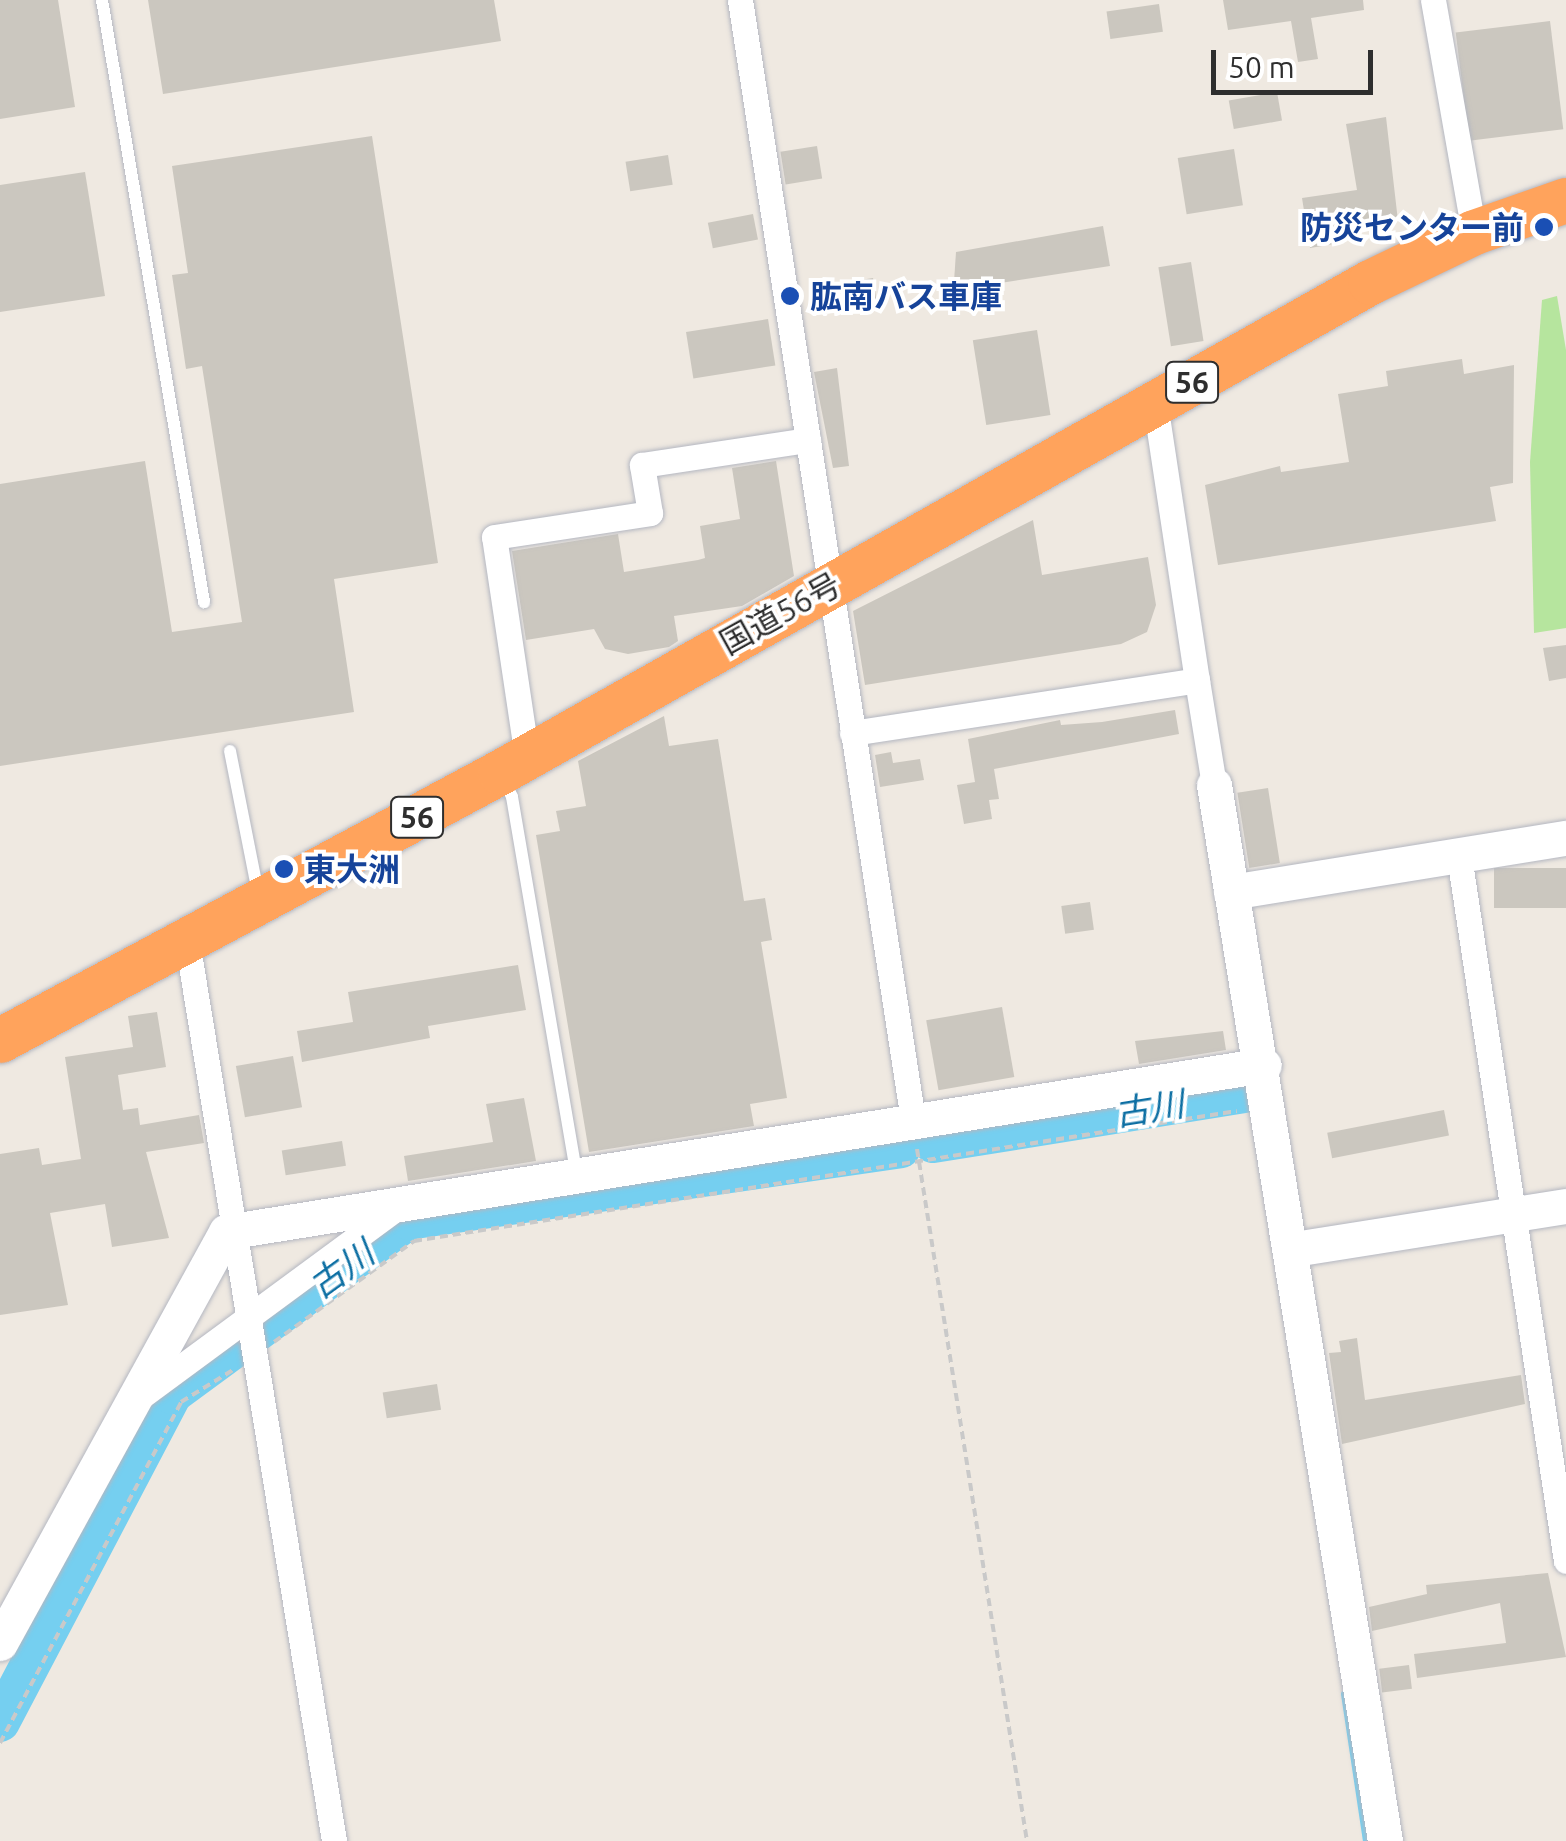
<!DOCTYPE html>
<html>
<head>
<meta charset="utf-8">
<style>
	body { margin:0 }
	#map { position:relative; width:1566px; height:1841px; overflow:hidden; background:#efe9e1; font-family:Ubuntu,"Noto Sans JP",sans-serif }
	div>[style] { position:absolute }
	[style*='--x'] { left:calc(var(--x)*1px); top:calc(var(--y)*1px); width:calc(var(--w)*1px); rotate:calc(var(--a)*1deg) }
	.green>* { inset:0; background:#b6e59e }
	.stream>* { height:6px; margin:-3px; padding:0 3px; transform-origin:3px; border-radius:3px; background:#75cff0 }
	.river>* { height:40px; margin:-20px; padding:0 20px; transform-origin:20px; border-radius:20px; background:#75cff0 }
	.building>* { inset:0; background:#cbc7bf; transform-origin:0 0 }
	.path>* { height:4px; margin-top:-2px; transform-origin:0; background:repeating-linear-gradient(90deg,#c9c9c9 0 8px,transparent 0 13px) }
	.roads { filter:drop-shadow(0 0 2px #b4b7c1) drop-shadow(0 0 2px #b4b7c1) }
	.lane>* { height:12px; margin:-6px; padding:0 6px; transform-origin:6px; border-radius:6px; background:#fff }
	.street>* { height:25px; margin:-12.5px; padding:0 12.5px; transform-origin:12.5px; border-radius:12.5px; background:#fff }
	.secondary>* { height:35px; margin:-17.5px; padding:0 17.5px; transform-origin:17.5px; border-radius:17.5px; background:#fff }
	.highway>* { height:45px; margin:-22.5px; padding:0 22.5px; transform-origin:22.5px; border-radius:22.5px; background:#ffa35c }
	.dots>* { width:28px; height:28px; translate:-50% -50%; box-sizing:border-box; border:5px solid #fff; border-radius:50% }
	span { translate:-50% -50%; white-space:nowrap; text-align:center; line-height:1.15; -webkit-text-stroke:8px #fff; paint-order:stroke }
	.shield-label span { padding:2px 8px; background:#fff; border:2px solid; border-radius:8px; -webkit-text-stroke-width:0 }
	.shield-label { font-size:30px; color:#2e2e2e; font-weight:700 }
	.transit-label { font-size:32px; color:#164399; font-weight:700 }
	.right { translate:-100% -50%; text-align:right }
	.left { translate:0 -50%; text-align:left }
	.street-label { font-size:32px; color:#2e2e2e }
	.water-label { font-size:35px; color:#0d6fa3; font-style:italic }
	.scale { position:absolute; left:1211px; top:50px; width:162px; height:45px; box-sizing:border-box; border:5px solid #2e2e2e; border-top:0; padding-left:12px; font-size:30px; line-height:35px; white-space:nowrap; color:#2e2e2e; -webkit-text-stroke:8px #fff; paint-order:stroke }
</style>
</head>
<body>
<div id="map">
	<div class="green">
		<i style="clip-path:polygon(1557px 296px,1566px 350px,1566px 628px,1534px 633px,1530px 462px,1542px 300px)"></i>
	</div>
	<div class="stream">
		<i style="--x:1344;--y:1694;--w:149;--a:81.5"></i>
	</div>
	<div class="river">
		<i style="--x:933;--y:1143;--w:317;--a:-9.1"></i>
		<i style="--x:0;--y:1722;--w:370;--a:-62.3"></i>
		<i style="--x:172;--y:1394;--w:293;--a:-36.4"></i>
		<i style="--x:408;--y:1220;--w:498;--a:-8.3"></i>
	</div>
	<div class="building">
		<i style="clip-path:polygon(0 0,58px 0,75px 107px,0 119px)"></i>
		<i style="clip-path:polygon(148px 0,494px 0,501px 41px,163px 94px)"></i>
		<i style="clip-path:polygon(1223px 0,1363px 0,1364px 10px,1311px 18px,1318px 59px,1298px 62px,1291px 21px,1228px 30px)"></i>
		<i style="left:1159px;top:4px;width:28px;height:53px;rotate:82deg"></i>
		<i style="left:1550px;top:21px;width:109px;height:95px;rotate:83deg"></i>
		<i style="left:1277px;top:92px;width:29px;height:49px;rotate:80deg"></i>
		<i style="clip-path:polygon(1386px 117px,1398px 221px,1343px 230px,1346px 242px,1310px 248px,1302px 198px,1357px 190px,1346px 124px)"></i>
		<i style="clip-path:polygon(372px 136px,438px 563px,334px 579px,354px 712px,0 766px,0 484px,145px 461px,172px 632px,242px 622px,202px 366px,186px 369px,172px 275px,188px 273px,172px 166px)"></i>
		<i style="left:817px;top:146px;width:33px;height:37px;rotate:81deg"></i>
		<i style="left:1234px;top:149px;width:57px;height:57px;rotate:81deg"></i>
		<i style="left:668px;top:155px;width:30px;height:43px;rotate:81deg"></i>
		<i style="clip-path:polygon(85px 172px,105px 296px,0 312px,0 185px)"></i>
		<i style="left:753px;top:214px;width:26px;height:46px;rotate:79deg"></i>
		<i style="clip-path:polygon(1103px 226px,1110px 266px,962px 289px,954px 282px,956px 252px)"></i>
		<i style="left:1191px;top:262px;width:80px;height:33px;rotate:81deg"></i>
		<i style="left:873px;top:278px;width:24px;height:43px;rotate:81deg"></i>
		<i style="left:768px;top:319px;width:47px;height:83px;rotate:81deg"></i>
		<i style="left:1037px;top:330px;width:86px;height:65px;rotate:81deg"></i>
		<i style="clip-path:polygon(1462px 359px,1464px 374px,1514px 365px,1513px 483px,1490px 487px,1496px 521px,1218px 565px,1205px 485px,1280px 466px,1281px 472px,1349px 462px,1338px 394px,1388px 386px,1386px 371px)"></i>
		<i style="clip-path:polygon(837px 368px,849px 466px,833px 468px,814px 372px)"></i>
		<i style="clip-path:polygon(776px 461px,794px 576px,742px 606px,674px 616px,678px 641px,669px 647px,628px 654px,605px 649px,594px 629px,526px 640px,512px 551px,618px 534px,624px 572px,698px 560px,705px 558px,700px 526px,740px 519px,732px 468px)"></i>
		<i style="clip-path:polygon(1033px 520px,1042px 575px,1148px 557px,1156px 605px,1147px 632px,1121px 644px,865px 685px,853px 611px)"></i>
		<i style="clip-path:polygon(1566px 645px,1566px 678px,1549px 681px,1543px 648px)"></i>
		<i style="clip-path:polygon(1175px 710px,1179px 734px,994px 769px,999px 799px,989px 800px,992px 819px,964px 824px,957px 785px,975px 782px,968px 739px,1060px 720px,1061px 725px,1102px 722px)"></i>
		<i style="clip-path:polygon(664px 716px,669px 746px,718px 739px,744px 901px,765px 898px,772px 940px,761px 942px,787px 1098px,750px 1104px,754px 1126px,589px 1152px,536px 835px,560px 831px,556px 811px,586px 806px,578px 761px)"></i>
		<i style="clip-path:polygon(891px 752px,893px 763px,920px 759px,924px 780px,880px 787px,875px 755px)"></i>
		<i style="left:1268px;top:788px;width:76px;height:31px;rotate:81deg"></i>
		<i style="left:1566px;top:868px;width:40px;height:72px;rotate:90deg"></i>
		<i style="left:1090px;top:902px;width:28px;height:29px;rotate:82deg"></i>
		<i style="clip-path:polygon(518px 965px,526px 1010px,428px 1026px,430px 1038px,302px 1062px,297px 1031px,353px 1022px,348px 992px)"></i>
		<i style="left:1002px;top:1007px;width:71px;height:77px;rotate:80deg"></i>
		<i style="clip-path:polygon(157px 1012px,166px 1067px,118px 1075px,123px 1110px,138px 1108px,140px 1125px,199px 1115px,204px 1143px,146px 1152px,169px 1238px,112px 1247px,105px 1204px,50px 1213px,68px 1305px,0 1315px,0 1154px,39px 1148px,42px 1165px,81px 1159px,65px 1057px,133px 1047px,128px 1016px)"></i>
		<i style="clip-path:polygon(1223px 1031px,1226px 1050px,1139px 1064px,1135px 1041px)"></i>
		<i style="left:293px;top:1056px;width:52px;height:58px;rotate:80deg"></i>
		<i style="clip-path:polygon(524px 1098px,536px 1161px,408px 1181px,404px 1156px,493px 1142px,486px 1104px)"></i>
		<i style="left:1444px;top:1110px;width:26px;height:119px;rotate:79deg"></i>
		<i style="left:342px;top:1141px;width:25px;height:61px;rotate:81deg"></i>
		<i style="clip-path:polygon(1357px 1338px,1365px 1400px,1521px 1375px,1525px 1404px,1342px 1444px,1329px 1353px,1341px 1352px,1339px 1341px)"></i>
		<i style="left:437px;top:1384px;width:26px;height:55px;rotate:81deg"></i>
		<i style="clip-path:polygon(1548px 1573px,1566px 1657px,1417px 1678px,1414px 1654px,1506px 1643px,1500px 1603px,1372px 1631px,1369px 1607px,1427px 1594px,1426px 1585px)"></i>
		<i style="left:1409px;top:1665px;width:24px;height:30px;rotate:83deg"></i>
	</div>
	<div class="path">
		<i style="--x:917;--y:1149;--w:701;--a:80.97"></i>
		<i style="--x:274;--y:1342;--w:173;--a:-35.8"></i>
		<i style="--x:414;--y:1241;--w:833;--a:-8.98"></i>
		<i style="--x:0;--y:1743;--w:386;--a:-62"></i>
		<i style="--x:181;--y:1402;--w:61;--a:-31.6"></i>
	</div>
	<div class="roads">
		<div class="lane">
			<i style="--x:102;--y:0;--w:611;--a:80.38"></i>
			<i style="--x:230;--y:751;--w:145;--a:78.8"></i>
			<i style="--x:503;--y:779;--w:20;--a:63"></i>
			<i style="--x:512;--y:797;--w:380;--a:80.3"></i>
		</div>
		<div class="street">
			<i style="--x:740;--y:0;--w:1133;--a:81.22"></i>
			<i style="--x:1433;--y:0;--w:236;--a:80"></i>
			<i style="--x:1155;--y:403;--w:280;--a:81.4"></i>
			<i style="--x:852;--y:733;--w:349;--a:-8.7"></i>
			<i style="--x:1197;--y:680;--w:106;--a:80.8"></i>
			<i style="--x:527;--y:757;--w:222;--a:-98.5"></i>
			<i style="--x:494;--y:537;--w:158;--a:-8.7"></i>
			<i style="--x:650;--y:513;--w:49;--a:-99.5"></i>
			<i style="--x:642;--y:465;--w:168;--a:-8.6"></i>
			<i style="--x:1459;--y:856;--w:713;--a:81.37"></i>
			<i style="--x:187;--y:941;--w:912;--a:80.72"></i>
			<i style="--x:139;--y:1398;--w:325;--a:-36.4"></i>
		</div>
		<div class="secondary">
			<i style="--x:1214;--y:785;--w:1070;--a:80.8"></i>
			<i style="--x:1231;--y:892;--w:339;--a:-9.2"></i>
			<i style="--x:1294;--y:1249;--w:275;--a:-9"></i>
			<i style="--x:0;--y:1643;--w:469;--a:-61.2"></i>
			<i style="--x:226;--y:1232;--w:1051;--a:-9.14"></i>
		</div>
		<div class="highway">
			<i style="--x:0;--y:1040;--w:567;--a:-28.19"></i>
			<i style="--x:500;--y:772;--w:998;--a:-29.39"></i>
			<i style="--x:1370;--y:282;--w:115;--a:-25.7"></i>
			<i style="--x:1474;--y:232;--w:97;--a:-19.2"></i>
		</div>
	</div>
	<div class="dots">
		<i style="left:1544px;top:227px;background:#1a4fb4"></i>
		<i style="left:790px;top:296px;background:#1a4fb4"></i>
		<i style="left:284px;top:869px;background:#1a4fb4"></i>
	</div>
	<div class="shield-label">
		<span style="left:1192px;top:382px">56</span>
		<span style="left:417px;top:817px">56</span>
	</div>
	<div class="transit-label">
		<span class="right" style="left:1524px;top:227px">防災センター前</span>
		<span class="left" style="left:810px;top:296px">肱南バス車庫</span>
		<span class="left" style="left:304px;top:869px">東大洲</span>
	</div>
	<div class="street-label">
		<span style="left:780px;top:613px;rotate:-29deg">国道56号</span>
	</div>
	<div class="water-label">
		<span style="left:1149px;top:1108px;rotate:-9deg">古川</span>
		<span style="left:341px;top:1269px;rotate:-36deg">古川</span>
	</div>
	<div class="scale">50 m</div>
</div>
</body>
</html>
